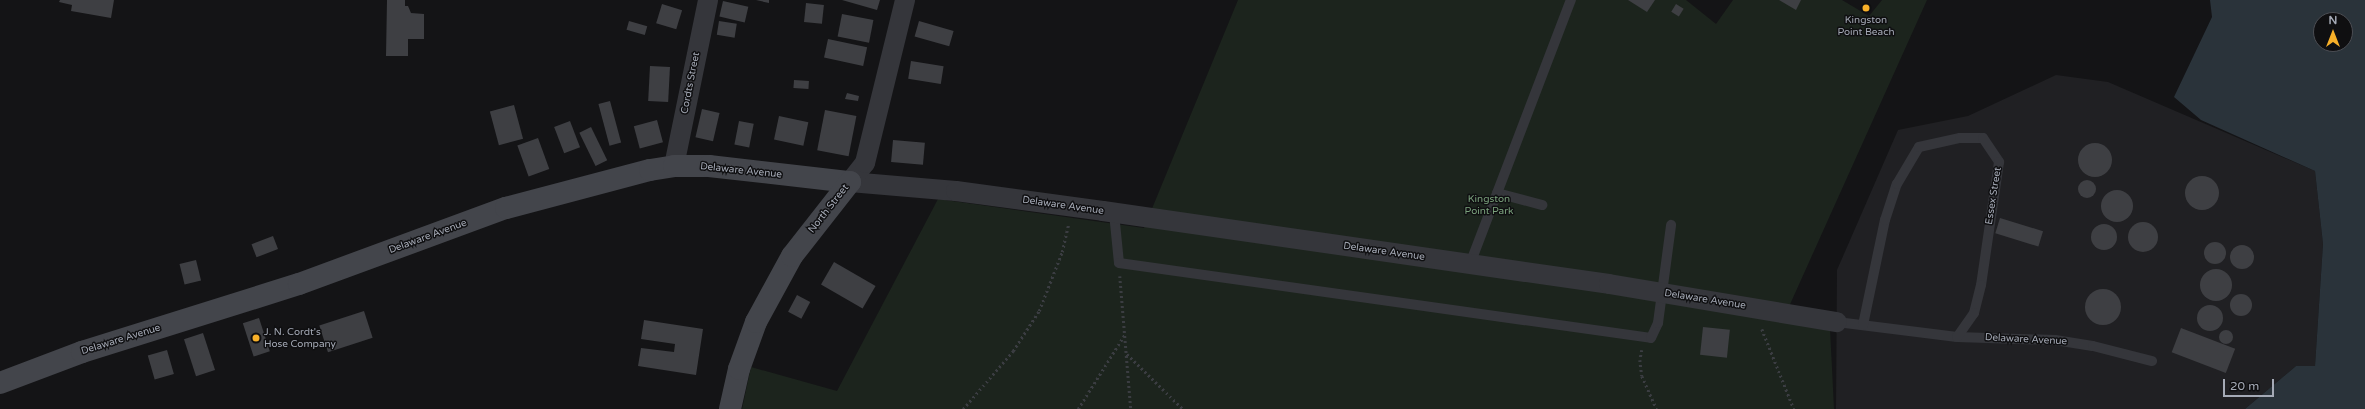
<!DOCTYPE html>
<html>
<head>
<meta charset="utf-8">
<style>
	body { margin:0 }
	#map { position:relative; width:2365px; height:409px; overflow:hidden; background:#141416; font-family:"Varela Round",sans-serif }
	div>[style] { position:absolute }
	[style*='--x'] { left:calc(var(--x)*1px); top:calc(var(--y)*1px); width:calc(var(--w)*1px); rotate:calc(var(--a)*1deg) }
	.built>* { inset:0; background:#202023 }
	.green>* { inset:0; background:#1c241d }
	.water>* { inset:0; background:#2a333a }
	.building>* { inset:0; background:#3e3f43; transform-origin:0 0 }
	.round { border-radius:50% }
	.path>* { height:2.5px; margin-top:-1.25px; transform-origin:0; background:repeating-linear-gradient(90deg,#3b3d42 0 2px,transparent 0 5px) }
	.lane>* { height:10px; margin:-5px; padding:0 5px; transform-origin:5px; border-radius:5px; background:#35363b }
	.street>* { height:20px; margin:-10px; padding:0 10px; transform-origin:10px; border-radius:10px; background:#35363b }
	.secondary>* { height:22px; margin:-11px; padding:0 11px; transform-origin:11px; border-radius:11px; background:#43454b }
	.dots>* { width:11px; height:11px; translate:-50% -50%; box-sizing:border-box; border:2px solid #0f0f11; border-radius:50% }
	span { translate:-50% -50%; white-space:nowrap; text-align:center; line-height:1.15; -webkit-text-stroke:3px #0f0f11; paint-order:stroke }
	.poi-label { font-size:10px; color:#a5aab6 }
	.left { translate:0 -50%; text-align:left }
	.street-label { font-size:10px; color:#a5aab6 }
	.park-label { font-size:10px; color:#7ba27d }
	.north { position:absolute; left:2313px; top:12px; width:40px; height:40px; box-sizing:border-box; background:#0f0f11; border:1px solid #4b4d53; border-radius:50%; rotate:0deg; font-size:11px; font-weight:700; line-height:16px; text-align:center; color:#a5aab6 }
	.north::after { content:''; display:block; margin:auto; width:14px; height:18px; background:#f8b029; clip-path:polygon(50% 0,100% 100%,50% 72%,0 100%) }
	.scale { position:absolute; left:2223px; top:379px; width:51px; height:18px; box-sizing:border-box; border:2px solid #a5aab6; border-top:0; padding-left:5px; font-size:12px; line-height:14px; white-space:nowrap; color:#a5aab6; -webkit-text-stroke:3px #0f0f11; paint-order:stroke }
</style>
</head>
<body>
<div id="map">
	<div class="built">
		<i style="clip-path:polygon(2056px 75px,2108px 82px,2315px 171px,2323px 244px,2315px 366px,2296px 366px,2245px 409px,1836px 409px,1837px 270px,1898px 130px,1968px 116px)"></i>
	</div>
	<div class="green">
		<i style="clip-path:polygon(1238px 0,1686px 0,1716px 24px,1733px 0,1842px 0,1869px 16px,1882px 0,1927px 0,1783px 320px,1830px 328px,1834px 409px,742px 409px,751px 367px,837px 391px,938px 199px,1144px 228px)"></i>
	</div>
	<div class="water">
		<i style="clip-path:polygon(evenodd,2210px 0,2365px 0,2365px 409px,2245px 409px,2296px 366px,2315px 366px,2323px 244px,2315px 171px,2201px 120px,2174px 97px,2212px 17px,2210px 0,2321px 20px,2345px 20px,2345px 44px,2321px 44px,2321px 20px)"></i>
	</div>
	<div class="building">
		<i style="clip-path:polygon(60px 0,114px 0,111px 18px,71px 11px,72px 5px,59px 2px)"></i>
		<i style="clip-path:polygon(387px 0,405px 0,405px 6px,408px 6px,411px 13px,424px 14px,424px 39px,408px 39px,408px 56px,386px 56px)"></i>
		<i style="clip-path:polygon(756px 0,769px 0,769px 3px)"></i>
		<i style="clip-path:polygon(842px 0,880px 0,877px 10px)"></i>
		<i style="clip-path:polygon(1628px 0,1655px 0,1647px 12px)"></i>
		<i style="clip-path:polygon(1779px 0,1801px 0,1796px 10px)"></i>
		<i style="left:723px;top:1px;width:26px;height:16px;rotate:13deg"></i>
		<i style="left:806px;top:3px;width:18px;height:19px;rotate:6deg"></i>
		<i style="left:662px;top:4px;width:21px;height:20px;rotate:17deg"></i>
		<i style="left:1676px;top:4px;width:9px;height:9px;rotate:32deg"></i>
		<i style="left:842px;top:14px;width:32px;height:23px;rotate:11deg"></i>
		<i style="left:629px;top:21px;width:19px;height:9px;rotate:16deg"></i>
		<i style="left:719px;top:21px;width:18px;height:14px;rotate:9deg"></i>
		<i style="left:919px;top:21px;width:36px;height:16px;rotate:16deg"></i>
		<i style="left:828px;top:39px;width:40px;height:19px;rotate:12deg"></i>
		<i style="left:911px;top:61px;width:33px;height:18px;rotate:9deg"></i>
		<i style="left:650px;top:66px;width:20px;height:35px;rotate:3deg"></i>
		<i style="left:794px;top:80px;width:15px;height:8px;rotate:4deg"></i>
		<i style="clip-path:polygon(847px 93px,859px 96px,858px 101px,845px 99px)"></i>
		<i style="left:610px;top:101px;width:43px;height:12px;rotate:75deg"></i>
		<i style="left:514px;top:105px;width:35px;height:25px;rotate:75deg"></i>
		<i style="left:702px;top:109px;width:18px;height:29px;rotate:13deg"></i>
		<i style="left:825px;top:110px;width:32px;height:41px;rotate:11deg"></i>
		<i style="left:779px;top:116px;width:30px;height:24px;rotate:12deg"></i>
		<i style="left:657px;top:120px;width:23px;height:24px;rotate:75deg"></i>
		<i style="left:570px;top:121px;width:28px;height:17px;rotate:69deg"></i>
		<i style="left:739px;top:121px;width:15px;height:24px;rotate:11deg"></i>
		<i style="left:591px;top:127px;width:37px;height:13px;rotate:64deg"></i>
		<i style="left:538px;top:138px;width:33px;height:22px;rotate:70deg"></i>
		<i style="left:893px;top:140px;width:32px;height:22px;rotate:5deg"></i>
		<i class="round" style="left:2078px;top:143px;width:34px;height:34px"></i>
		<i class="round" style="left:2185px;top:176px;width:34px;height:34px"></i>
		<i class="round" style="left:2078px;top:180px;width:18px;height:18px"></i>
		<i class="round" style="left:2101px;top:190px;width:32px;height:32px"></i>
		<i style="left:2000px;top:218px;width:45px;height:16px;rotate:17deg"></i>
		<i class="round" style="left:2128px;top:222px;width:30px;height:30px"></i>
		<i class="round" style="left:2091px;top:224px;width:26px;height:26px"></i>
		<i style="left:273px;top:236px;width:14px;height:23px;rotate:69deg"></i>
		<i class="round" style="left:2204px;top:242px;width:22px;height:22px"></i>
		<i class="round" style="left:2230px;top:245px;width:24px;height:24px"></i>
		<i style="left:196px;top:260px;width:21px;height:17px;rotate:76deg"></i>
		<i style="left:834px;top:262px;width:48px;height:26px;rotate:30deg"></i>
		<i class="round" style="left:2200px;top:269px;width:32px;height:32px"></i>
		<i class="round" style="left:2085px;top:289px;width:36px;height:36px"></i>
		<i class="round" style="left:2230px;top:294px;width:22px;height:22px"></i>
		<i style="left:797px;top:295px;width:15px;height:19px;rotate:28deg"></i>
		<i class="round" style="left:2197px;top:305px;width:26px;height:26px"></i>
		<i style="left:364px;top:311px;width:28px;height:47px;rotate:72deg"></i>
		<i style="left:259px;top:318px;width:35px;height:17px;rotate:72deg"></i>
		<i style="clip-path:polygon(644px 320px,703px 329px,696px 375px,638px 366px,641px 348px,674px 352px,675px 344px,641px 339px)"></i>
		<i style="left:1703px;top:327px;width:27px;height:28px;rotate:6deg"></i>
		<i style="left:2181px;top:328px;width:58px;height:26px;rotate:21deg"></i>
		<i class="round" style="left:2219px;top:330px;width:14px;height:14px"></i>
		<i style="left:203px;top:333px;width:39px;height:20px;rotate:72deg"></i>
		<i style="left:167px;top:350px;width:25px;height:20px;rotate:74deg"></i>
	</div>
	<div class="path">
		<i style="--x:1120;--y:276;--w:133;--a:85.3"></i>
		<i style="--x:1762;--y:329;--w:86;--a:68.2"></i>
		<i style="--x:1642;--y:350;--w:10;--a:101"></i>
		<i style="--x:1640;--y:360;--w:16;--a:83"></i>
		<i style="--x:1642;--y:376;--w:36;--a:66"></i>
		<i style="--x:1127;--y:354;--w:78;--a:44.5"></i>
		<i style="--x:963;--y:409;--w:77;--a:-49.2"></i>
		<i style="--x:1013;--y:351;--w:48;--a:-57"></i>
		<i style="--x:1039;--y:311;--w:63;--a:-68.7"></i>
		<i style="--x:1062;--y:252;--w:28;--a:-77"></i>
		<i style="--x:1078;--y:409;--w:89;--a:-57.9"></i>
	</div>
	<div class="lane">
		<i style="--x:1497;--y:193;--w:47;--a:14.9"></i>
		<i style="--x:1114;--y:213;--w:50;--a:84.3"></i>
		<i style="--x:1119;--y:263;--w:537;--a:8.02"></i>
		<i style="--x:1651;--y:338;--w:17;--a:-65"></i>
		<i style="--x:1658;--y:323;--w:99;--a:-82.4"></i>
		<i style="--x:1470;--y:264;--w:283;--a:-69.1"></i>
		<i style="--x:1837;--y:322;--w:121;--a:7.1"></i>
		<i style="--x:1957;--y:337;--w:98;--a:1.8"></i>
		<i style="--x:2055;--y:340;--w:38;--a:9"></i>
		<i style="--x:2093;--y:346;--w:61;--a:14.3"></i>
		<i style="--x:1863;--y:325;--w:107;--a:-78.2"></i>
		<i style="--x:1885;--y:220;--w:38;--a:-72"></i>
		<i style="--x:1897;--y:184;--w:43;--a:-59.3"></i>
		<i style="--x:1919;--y:147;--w:42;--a:-12.4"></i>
		<i style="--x:1960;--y:138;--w:23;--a:0"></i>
		<i style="--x:1983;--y:138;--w:29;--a:56"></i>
		<i style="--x:1999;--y:162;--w:124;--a:98.3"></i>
		<i style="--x:1981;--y:285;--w:29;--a:104"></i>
		<i style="--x:1974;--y:313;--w:29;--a:125"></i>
	</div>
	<div class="street">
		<i style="--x:674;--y:166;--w:169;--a:-78.4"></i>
		<i style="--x:850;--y:182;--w:106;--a:4.9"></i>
		<i style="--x:956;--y:191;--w:148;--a:7.7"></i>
		<i style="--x:1103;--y:211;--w:511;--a:8.21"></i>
		<i style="--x:1609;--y:284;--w:231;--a:9.5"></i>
		<i style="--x:850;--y:182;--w:24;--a:-52"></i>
		<i style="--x:865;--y:163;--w:168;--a:-76.2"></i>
	</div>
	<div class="secondary">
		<i style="--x:0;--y:383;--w:88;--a:-20.7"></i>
		<i style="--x:82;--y:352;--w:227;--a:-17.4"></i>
		<i style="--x:299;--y:284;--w:221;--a:-20.2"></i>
		<i style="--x:506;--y:208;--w:149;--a:-14.8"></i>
		<i style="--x:650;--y:170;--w:24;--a:-9"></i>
		<i style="--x:674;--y:166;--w:35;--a:0"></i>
		<i style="--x:709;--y:166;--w:142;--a:6.5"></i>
		<i style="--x:730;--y:409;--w:41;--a:-77.3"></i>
		<i style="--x:739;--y:369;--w:50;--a:-70.1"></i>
		<i style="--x:756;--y:322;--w:75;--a:-61.4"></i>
		<i style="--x:792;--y:256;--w:94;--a:-51.9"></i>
	</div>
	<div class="dots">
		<i style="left:1866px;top:8px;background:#f8b029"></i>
		<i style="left:256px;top:338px;background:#f8b029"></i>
	</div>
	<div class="poi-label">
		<span style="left:1866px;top:26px">Kingston<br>Point Beach</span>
		<span class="left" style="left:264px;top:338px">J. N. Cordt's<br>Hose Company</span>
	</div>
	<div class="street-label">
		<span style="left:691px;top:83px;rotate:-79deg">Cordts Street</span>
		<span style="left:741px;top:171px;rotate:6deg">Delaware Avenue</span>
		<span style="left:1994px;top:196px;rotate:-81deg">Essex Street</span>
		<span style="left:1063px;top:206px;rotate:8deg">Delaware Avenue</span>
		<span style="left:829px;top:209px;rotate:-52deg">North Street</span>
		<span style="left:428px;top:237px;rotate:-20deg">Delaware Avenue</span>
		<span style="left:1384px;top:252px;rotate:8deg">Delaware Avenue</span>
		<span style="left:1705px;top:300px;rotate:9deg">Delaware Avenue</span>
		<span style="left:121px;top:340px;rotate:-17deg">Delaware Avenue</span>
		<span style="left:2026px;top:340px;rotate:3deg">Delaware Avenue</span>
	</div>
	<div class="park-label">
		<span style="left:1489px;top:205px">Kingston<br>Point Park</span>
	</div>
	<div class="north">N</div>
	<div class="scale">20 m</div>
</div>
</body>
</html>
